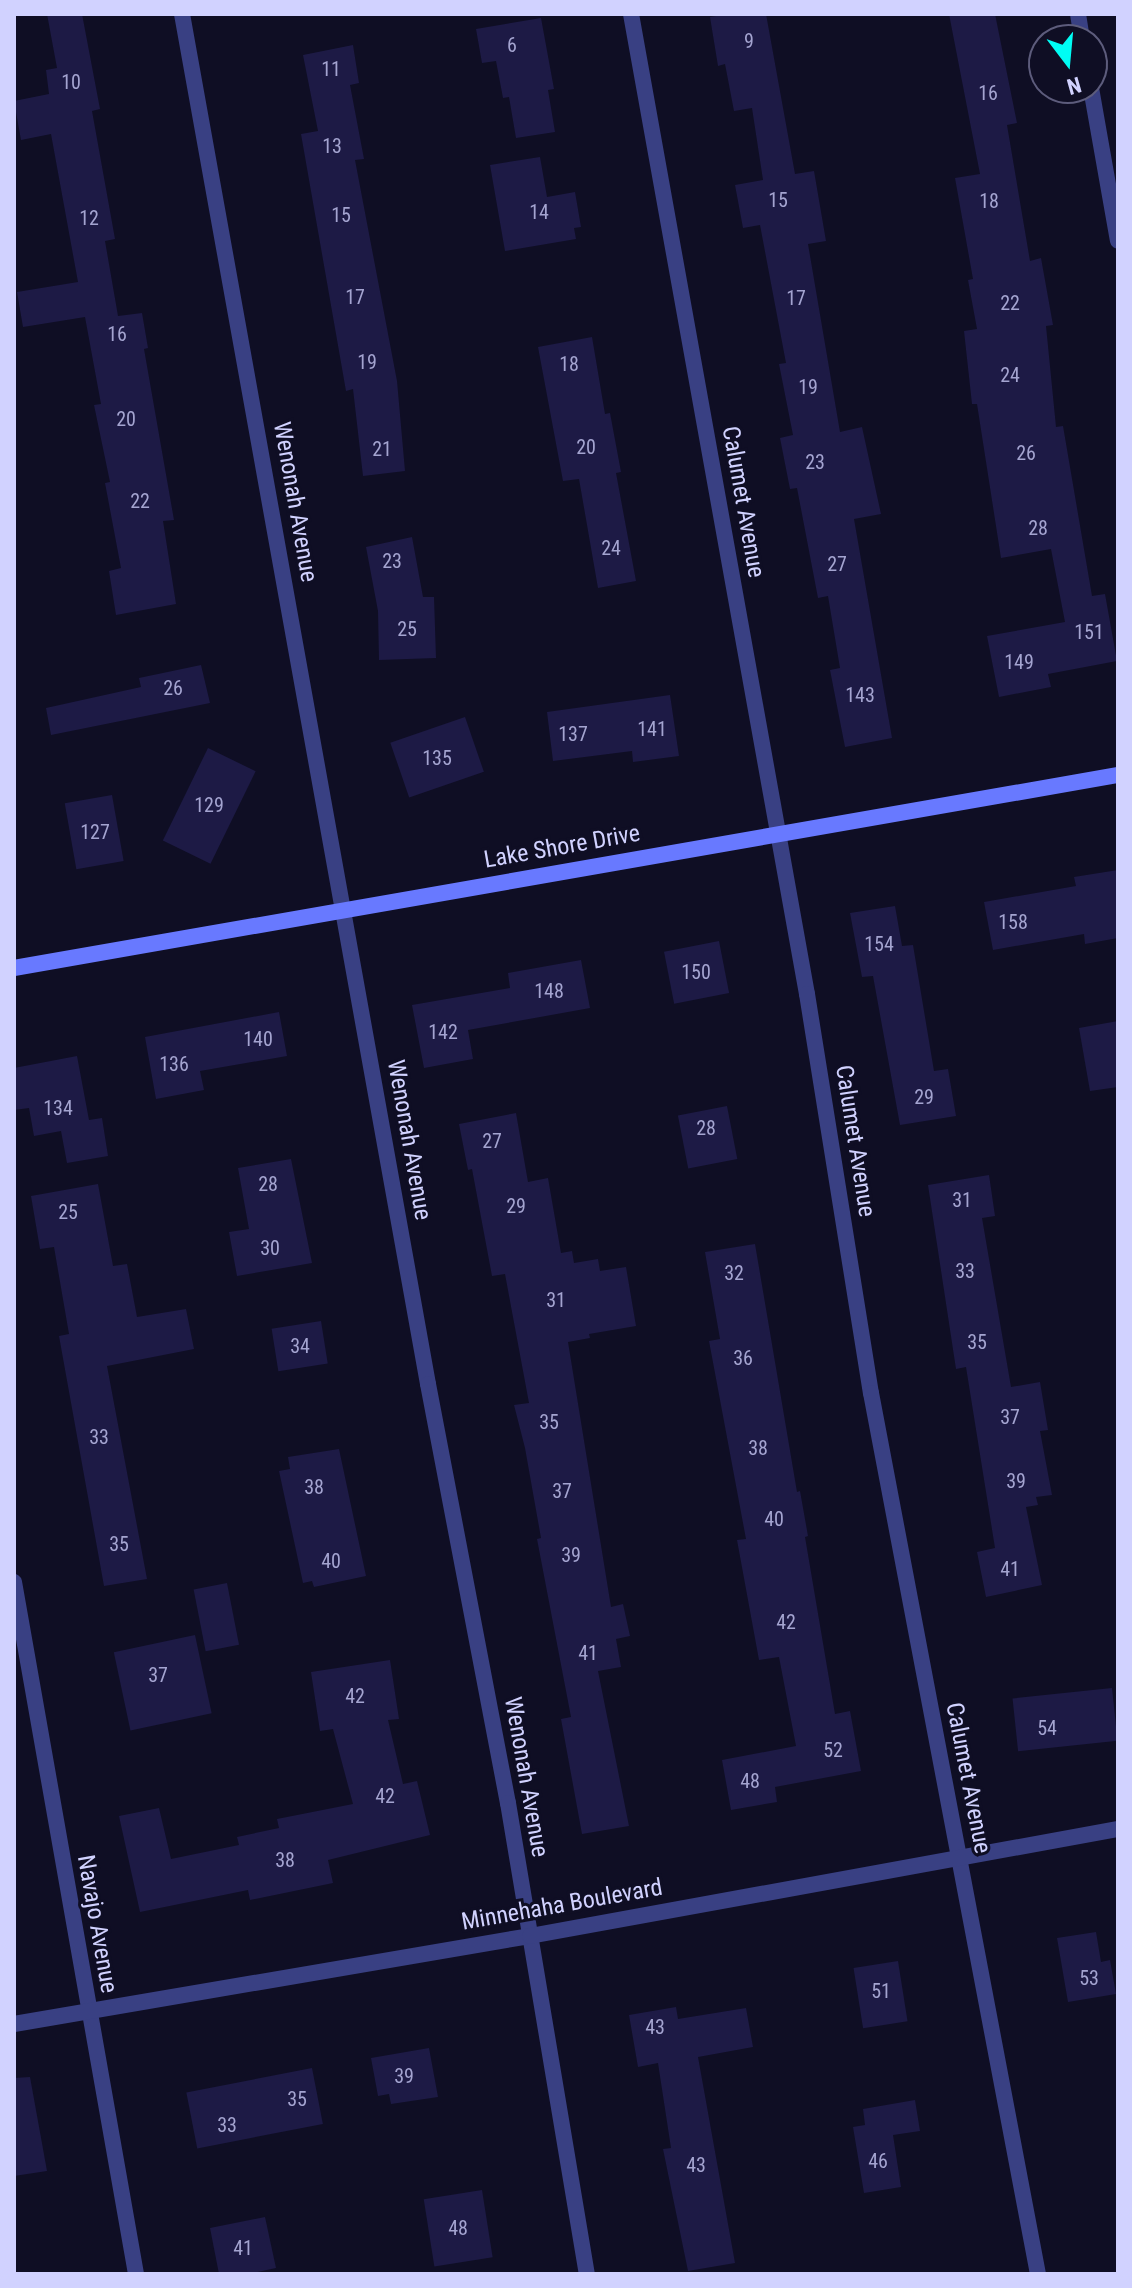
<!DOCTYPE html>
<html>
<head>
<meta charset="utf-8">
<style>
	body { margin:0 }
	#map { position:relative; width:1132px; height:2288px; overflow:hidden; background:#0f0e24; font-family:"Roboto Condensed",sans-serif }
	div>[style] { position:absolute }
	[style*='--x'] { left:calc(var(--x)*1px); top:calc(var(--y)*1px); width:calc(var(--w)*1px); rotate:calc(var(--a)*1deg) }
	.building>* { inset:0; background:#1d1a45; transform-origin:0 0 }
	.street>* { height:16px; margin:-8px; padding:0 8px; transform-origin:8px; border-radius:8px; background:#394083 }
	.secondary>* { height:16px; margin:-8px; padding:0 8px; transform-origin:8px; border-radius:8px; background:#6879ff }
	span { translate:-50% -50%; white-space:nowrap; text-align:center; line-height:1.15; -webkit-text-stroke:6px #0f0e24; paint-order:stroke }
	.number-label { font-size:20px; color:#a4a4d0 }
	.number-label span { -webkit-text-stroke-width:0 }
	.street-label { font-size:24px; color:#d1d2ff }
	.frame { position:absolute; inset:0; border:16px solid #d1d2ff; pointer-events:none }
	.north { position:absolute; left:1028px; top:24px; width:80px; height:80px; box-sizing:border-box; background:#0f0e24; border:2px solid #5d5c7c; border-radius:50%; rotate:164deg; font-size:22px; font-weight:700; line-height:32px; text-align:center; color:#d1d2ff }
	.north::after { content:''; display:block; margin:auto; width:28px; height:36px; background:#00fcf4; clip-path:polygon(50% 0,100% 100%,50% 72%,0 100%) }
</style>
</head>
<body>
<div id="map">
	<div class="building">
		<i style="clip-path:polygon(47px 14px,82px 14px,100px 109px,92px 111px,115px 239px,105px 241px,118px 316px,142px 313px,148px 348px,144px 349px,174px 520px,163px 521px,176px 604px,116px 615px,109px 571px,121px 568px,105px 483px,110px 482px,94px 405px,101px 404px,85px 317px,23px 327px,17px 292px,78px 282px,51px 134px,21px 140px,14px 101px,49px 94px,46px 70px,57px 68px)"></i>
		<i style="clip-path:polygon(727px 14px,766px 14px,795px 174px,814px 171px,826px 241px,808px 244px,840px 432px,862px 427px,881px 514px,854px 519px,892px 738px,845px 747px,830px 670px,840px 668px,828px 596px,818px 598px,797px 488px,790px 489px,780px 438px,793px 435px,779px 364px,786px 363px,760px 225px,743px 228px,735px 185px,763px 180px,752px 108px,734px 111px,725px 64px,718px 66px,710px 17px)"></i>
		<i style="clip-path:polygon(949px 14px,995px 14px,1017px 123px,1007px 125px,1030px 261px,1041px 258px,1053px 325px,1046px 326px,1056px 427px,1063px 426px,1092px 596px,1105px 594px,1117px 661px,1048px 674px,1051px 687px,999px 697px,987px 636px,1065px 622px,1051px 549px,1001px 558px,977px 404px,972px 404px,964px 331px,977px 329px,968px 280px,973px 279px,955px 178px,980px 174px)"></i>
		<i style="clip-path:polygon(541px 18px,554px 89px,548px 90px,555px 132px,516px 138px,509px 97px,503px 98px,496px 61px,482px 63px,476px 29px)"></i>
		<i style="clip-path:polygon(353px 45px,359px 83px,350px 85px,364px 159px,355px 160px,397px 381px,405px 471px,363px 476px,353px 389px,346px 391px,301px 134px,318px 131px,303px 55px)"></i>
		<i style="clip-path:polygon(540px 157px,547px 197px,575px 192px,581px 227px,574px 228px,576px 239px,505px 251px,490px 165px)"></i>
		<i style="clip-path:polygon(592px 337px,605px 414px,610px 413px,621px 472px,616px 473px,636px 581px,598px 588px,579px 479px,563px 481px,538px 347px)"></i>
		<i style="clip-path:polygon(412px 537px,423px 597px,434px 597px,436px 658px,379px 660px,378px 611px,366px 547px)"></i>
		<i style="clip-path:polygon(201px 665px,210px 703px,51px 735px,46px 708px,141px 687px,139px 678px)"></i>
		<i style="clip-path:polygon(670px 695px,679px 756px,633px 762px,632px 751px,553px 761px,547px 712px)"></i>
		<i style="left:465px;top:717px;width:58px;height:79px;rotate:71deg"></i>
		<i style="left:208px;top:748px;width:53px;height:103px;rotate:26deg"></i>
		<i style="left:112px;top:795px;width:67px;height:48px;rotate:80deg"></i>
		<i style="clip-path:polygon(1118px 870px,1118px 938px,1085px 944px,1084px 934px,993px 950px,984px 902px,1076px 886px,1074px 877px)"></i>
		<i style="clip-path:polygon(895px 906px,902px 946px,913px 945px,934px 1071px,948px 1069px,956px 1116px,900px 1125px,873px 976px,862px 977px,850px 913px)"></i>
		<i style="left:719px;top:941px;width:53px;height:56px;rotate:79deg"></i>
		<i style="clip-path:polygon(581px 960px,590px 1008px,468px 1030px,473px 1059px,424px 1068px,412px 1005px,510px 988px,508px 973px)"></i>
		<i style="clip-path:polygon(279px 1012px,287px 1056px,200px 1071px,204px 1090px,156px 1099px,145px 1037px)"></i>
		<i style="clip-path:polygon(1118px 1021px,1118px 1087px,1090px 1091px,1079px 1028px)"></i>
		<i style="clip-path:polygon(77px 1056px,89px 1120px,102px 1118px,108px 1156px,67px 1163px,61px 1131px,34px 1136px,29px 1108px,14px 1110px,14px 1068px)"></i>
		<i style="left:727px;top:1106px;width:54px;height:50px;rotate:79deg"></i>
		<i style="clip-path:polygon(516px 1113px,528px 1182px,548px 1178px,561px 1253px,572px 1251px,574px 1263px,598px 1259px,600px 1271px,626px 1267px,636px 1326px,589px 1334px,590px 1338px,568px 1342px,611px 1607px,623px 1604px,630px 1636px,616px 1639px,621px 1667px,598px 1671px,629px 1826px,582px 1834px,561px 1719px,571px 1717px,537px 1539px,541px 1538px,525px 1448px,514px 1405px,529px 1403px,505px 1274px,492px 1276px,472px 1169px,468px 1170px,459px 1124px)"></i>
		<i style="clip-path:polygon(291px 1159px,312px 1263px,237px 1276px,229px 1232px,249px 1229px,238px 1168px)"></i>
		<i style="clip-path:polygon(989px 1175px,995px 1216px,982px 1218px,1011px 1387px,1040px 1382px,1048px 1430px,1040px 1431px,1052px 1495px,1036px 1497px,1038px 1505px,1026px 1507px,1042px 1585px,986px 1597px,977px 1552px,995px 1548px,966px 1367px,956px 1369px,928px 1185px)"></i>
		<i style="clip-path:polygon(98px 1184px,113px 1266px,127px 1264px,137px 1317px,186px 1309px,194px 1349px,107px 1366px,147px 1579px,104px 1586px,59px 1336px,69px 1334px,54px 1247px,40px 1249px,31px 1196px)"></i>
		<i style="clip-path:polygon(755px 1244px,797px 1492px,800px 1491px,808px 1536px,805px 1537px,835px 1714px,850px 1711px,861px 1771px,775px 1787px,777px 1802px,731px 1810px,722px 1760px,796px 1746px,779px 1657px,759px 1660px,737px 1540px,746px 1539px,709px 1341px,720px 1339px,705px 1252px)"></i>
		<i style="left:321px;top:1321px;width:43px;height:50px;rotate:81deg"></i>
		<i style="clip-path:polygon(339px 1449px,366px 1576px,314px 1587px,312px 1581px,303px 1583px,279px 1471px,290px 1469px,288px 1457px)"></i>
		<i style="left:227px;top:1583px;width:63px;height:34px;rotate:79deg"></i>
		<i style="left:195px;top:1635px;width:80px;height:83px;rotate:78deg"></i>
		<i style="clip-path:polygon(390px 1660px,399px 1719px,388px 1720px,403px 1784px,417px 1781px,430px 1835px,328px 1860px,333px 1883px,250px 1900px,248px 1890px,140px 1912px,119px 1816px,159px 1808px,171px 1859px,239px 1845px,237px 1837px,279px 1828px,277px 1819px,353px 1804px,333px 1729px,320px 1731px,311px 1672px)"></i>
		<i style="left:1112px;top:1688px;width:53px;height:100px;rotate:84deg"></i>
		<i style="clip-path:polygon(1096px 1932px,1101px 1962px,1110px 1960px,1116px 1994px,1068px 2002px,1057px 1938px)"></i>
		<i style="left:898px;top:1961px;width:61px;height:45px;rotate:81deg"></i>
		<i style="clip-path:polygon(676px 2007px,678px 2019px,746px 2008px,753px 2047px,698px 2057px,735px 2263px,688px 2271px,663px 2149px,671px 2148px,658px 2063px,638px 2067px,629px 2015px)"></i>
		<i style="clip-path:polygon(429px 2048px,438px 2097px,391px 2104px,389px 2094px,378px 2096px,371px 2058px)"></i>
		<i style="left:312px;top:2068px;width:57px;height:128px;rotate:79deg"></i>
		<i style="clip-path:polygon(30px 2077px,47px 2171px,14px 2176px,14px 2078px)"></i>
		<i style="clip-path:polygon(915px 2100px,920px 2131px,893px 2135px,901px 2187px,864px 2193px,853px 2127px,865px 2125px,863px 2109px)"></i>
		<i style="left:482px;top:2190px;width:68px;height:59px;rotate:81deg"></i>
		<i style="clip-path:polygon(265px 2217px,276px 2268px,248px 2274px,219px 2274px,210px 2228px)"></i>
	</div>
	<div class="street">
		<i style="--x:182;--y:14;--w:1392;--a:79.82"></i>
		<i style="--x:428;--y:1384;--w:427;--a:79.2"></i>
		<i style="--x:508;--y:1803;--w:478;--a:80.5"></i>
		<i style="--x:631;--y:14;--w:996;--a:79.82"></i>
		<i style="--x:807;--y:994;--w:404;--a:80.9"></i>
		<i style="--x:871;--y:1393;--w:897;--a:79.27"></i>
		<i style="--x:1078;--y:14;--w:26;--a:81"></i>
		<i style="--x:1091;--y:88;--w:155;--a:80"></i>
		<i style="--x:14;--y:1582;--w:703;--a:80"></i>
		<i style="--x:14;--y:2024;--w:523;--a:-9.68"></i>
		<i style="--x:530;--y:1936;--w:598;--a:-10.31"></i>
	</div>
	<div class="secondary">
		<i style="--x:14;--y:968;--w:1121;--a:-9.92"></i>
	</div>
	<div class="number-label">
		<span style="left:749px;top:41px">9</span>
		<span style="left:512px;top:45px">6</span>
		<span style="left:331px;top:69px">11</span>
		<span style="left:71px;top:82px">10</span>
		<span style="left:988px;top:93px">16</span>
		<span style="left:332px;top:146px">13</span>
		<span style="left:778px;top:200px">15</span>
		<span style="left:989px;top:201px">18</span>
		<span style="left:539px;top:212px">14</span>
		<span style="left:341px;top:215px">15</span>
		<span style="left:89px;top:218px">12</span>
		<span style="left:355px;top:297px">17</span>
		<span style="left:796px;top:298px">17</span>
		<span style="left:1010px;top:303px">22</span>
		<span style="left:117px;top:334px">16</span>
		<span style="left:367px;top:362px">19</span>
		<span style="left:569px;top:364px">18</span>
		<span style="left:1010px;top:375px">24</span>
		<span style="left:808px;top:387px">19</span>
		<span style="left:126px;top:419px">20</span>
		<span style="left:586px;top:447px">20</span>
		<span style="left:382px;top:449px">21</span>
		<span style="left:1026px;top:453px">26</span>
		<span style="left:815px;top:462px">23</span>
		<span style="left:140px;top:501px">22</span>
		<span style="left:1038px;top:528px">28</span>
		<span style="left:611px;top:548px">24</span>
		<span style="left:392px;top:561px">23</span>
		<span style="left:837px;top:564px">27</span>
		<span style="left:407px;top:629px">25</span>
		<span style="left:1089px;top:632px">151</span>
		<span style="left:1019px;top:662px">149</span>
		<span style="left:173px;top:688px">26</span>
		<span style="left:860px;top:695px">143</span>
		<span style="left:652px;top:729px">141</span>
		<span style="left:573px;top:734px">137</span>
		<span style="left:437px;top:758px">135</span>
		<span style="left:209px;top:805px">129</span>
		<span style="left:95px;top:832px">127</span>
		<span style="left:1013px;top:922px">158</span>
		<span style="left:879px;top:944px">154</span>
		<span style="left:696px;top:972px">150</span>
		<span style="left:549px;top:991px">148</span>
		<span style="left:443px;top:1032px">142</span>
		<span style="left:258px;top:1039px">140</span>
		<span style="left:174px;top:1064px">136</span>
		<span style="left:924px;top:1097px">29</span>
		<span style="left:58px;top:1108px">134</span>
		<span style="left:706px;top:1128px">28</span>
		<span style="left:492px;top:1141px">27</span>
		<span style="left:268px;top:1184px">28</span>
		<span style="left:962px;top:1200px">31</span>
		<span style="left:516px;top:1206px">29</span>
		<span style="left:68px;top:1212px">25</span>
		<span style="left:270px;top:1248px">30</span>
		<span style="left:965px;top:1271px">33</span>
		<span style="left:734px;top:1273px">32</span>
		<span style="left:556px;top:1300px">31</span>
		<span style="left:977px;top:1342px">35</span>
		<span style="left:300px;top:1346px">34</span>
		<span style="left:743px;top:1358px">36</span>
		<span style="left:1010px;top:1417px">37</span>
		<span style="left:549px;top:1422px">35</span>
		<span style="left:99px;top:1437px">33</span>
		<span style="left:758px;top:1448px">38</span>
		<span style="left:1016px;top:1481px">39</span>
		<span style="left:314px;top:1487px">38</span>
		<span style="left:562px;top:1491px">37</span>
		<span style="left:774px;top:1519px">40</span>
		<span style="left:119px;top:1544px">35</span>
		<span style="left:571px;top:1555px">39</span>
		<span style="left:331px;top:1561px">40</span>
		<span style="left:1010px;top:1569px">41</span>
		<span style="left:786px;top:1622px">42</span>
		<span style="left:588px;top:1653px">41</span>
		<span style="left:158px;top:1675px">37</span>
		<span style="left:355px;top:1696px">42</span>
		<span style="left:1047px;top:1728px">54</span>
		<span style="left:833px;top:1750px">52</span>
		<span style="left:750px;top:1781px">48</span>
		<span style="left:385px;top:1796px">42</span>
		<span style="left:285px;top:1860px">38</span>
		<span style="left:1089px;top:1978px">53</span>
		<span style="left:881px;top:1991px">51</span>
		<span style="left:655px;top:2027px">43</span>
		<span style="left:404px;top:2076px">39</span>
		<span style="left:297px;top:2099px">35</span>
		<span style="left:227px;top:2125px">33</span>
		<span style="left:878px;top:2161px">46</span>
		<span style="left:696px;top:2165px">43</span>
		<span style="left:458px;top:2228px">48</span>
		<span style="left:243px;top:2248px">41</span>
	</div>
	<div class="street-label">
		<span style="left:295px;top:502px;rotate:80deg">Wenonah Avenue</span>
		<span style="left:743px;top:502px;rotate:80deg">Calumet Avenue</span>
		<span style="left:562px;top:847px;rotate:-10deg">Lake Shore Drive</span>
		<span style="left:409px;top:1140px;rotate:80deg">Wenonah Avenue</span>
		<span style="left:855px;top:1141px;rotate:81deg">Calumet Avenue</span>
		<span style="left:526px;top:1777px;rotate:80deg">Wenonah Avenue</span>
		<span style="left:968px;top:1778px;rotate:79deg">Calumet Avenue</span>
		<span style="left:562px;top:1905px;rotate:-10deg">Minnehaha Boulevard</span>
		<span style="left:97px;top:1924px;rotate:80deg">Navajo Avenue</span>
	</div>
	<div class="frame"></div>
	<div class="north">N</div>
</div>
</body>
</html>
